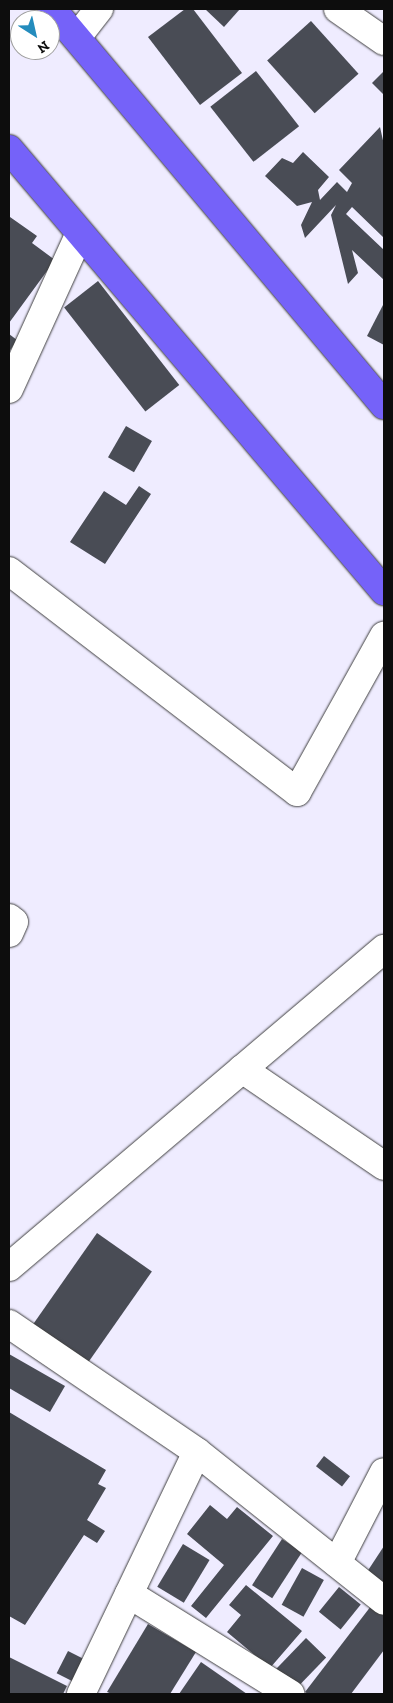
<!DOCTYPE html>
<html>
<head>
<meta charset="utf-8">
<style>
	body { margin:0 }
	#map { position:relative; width:393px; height:1703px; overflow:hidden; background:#efecff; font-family:"Zilla Slab",serif }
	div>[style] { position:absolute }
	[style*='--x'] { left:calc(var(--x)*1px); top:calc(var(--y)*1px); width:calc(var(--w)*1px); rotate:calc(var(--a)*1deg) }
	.building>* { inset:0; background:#494c55; transform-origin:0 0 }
	.roads { filter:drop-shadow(0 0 1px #404040) drop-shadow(0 0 1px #404040) }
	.minor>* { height:28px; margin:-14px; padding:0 14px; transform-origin:14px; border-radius:14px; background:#fff }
	.primary>* { height:28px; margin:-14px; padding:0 14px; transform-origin:14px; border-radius:14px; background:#7562f9 }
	span { translate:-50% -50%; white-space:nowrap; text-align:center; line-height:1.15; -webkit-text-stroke:5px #fff; paint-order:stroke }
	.frame { position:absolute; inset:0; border:10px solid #0d0d0d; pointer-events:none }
	.north { position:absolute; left:10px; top:10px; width:50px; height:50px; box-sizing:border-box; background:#fff; border:1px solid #9e9e9e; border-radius:50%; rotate:145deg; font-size:14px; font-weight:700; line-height:20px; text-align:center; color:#0d0d0d }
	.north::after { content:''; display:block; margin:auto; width:18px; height:22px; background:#248cbd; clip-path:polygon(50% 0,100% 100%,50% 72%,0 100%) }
</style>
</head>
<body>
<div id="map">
	<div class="building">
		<i style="clip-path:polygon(185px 9px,193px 9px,242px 73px,200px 105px,148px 37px)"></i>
		<i style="clip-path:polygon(205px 9px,240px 9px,224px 27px)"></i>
		<i style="left:311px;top:21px;width:71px;height:59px;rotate:48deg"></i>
		<i style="left:256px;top:71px;width:70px;height:58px;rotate:52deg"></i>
		<i style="clip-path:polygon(384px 71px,384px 95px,372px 83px)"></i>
		<i style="clip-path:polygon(380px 127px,384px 145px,384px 238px,352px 207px,346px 214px,384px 250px,384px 280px,352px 250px,358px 273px,348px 284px,331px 215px,336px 205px,305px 238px,301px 225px,312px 202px,297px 206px,265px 176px,282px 158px,293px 163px,303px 152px,329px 177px,318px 190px,320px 200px,337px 182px,347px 192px,352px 183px,339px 170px)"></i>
		<i style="clip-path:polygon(10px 217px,37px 236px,32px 243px,55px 260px,9px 323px)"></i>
		<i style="left:98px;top:281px;width:132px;height:43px;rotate:52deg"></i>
		<i style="clip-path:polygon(383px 305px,384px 305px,384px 345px,367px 336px)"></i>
		<i style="clip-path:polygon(9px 334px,17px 340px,9px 352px)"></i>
		<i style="left:126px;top:426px;width:30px;height:36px;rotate:30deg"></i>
		<i style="clip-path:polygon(139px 486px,151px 494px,105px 564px,70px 542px,104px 491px,126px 505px)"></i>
		<i style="left:97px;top:1233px;width:67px;height:116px;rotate:35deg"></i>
		<i style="clip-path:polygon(9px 1354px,65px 1386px,50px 1412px,9px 1388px)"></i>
		<i style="clip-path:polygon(9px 1412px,106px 1470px,98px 1484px,106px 1488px,87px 1520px,105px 1531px,97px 1543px,84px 1535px,25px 1625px,9px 1616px)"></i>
		<i style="left:324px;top:1456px;width:33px;height:13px;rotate:38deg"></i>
		<i style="clip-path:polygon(210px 1505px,227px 1519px,237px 1507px,273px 1536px,206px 1618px,191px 1606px,224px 1565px,187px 1534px)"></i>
		<i style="left:282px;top:1539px;width:24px;height:55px;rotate:33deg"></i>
		<i style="left:183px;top:1544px;width:31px;height:50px;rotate:31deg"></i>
		<i style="clip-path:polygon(384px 1546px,384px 1591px,363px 1578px)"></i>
		<i style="left:302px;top:1568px;width:25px;height:42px;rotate:29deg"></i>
		<i style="clip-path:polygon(246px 1585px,302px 1631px,270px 1668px,227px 1632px,241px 1615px,229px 1605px)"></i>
		<i style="left:339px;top:1587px;width:28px;height:32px;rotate:39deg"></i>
		<i style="clip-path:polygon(371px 1606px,384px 1616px,384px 1650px,351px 1694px,308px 1694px,305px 1692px)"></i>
		<i style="clip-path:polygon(148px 1624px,196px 1652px,170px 1694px,112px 1694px,107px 1692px)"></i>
		<i style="left:306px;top:1638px;width:28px;height:50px;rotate:44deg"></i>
		<i style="left:68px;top:1651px;width:20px;height:25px;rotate:27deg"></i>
		<i style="clip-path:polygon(9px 1657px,67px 1686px,63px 1694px,9px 1694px)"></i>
		<i style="clip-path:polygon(201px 1662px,247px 1694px,179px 1694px)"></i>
	</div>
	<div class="roads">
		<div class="minor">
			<i style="--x:338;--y:9;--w:56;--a:34.8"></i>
			<i style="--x:77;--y:37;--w:36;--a:-52"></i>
			<i style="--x:9;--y:389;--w:171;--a:-65.5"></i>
			<i style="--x:9;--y:571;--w:363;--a:37.5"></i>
			<i style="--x:297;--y:792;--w:179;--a:-60.9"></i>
			<i style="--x:9;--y:918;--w:6;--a:39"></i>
			<i style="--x:14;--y:922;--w:12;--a:114"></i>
			<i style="--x:242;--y:1069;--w:172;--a:34.3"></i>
			<i style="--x:9;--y:1267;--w:492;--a:-40.3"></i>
			<i style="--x:9;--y:1324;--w:227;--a:34.2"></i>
			<i style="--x:197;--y:1452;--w:239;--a:38.5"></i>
			<i style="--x:337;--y:1563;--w:102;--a:-62.7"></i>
			<i style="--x:129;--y:1594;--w:190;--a:31.8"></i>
			<i style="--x:81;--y:1694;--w:268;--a:-64.4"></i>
		</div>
		<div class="primary">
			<i style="--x:52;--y:9;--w:517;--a:50.02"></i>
			<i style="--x:9;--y:149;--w:580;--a:49.69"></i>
		</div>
	</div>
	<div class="frame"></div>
	<div class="north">N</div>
</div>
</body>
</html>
